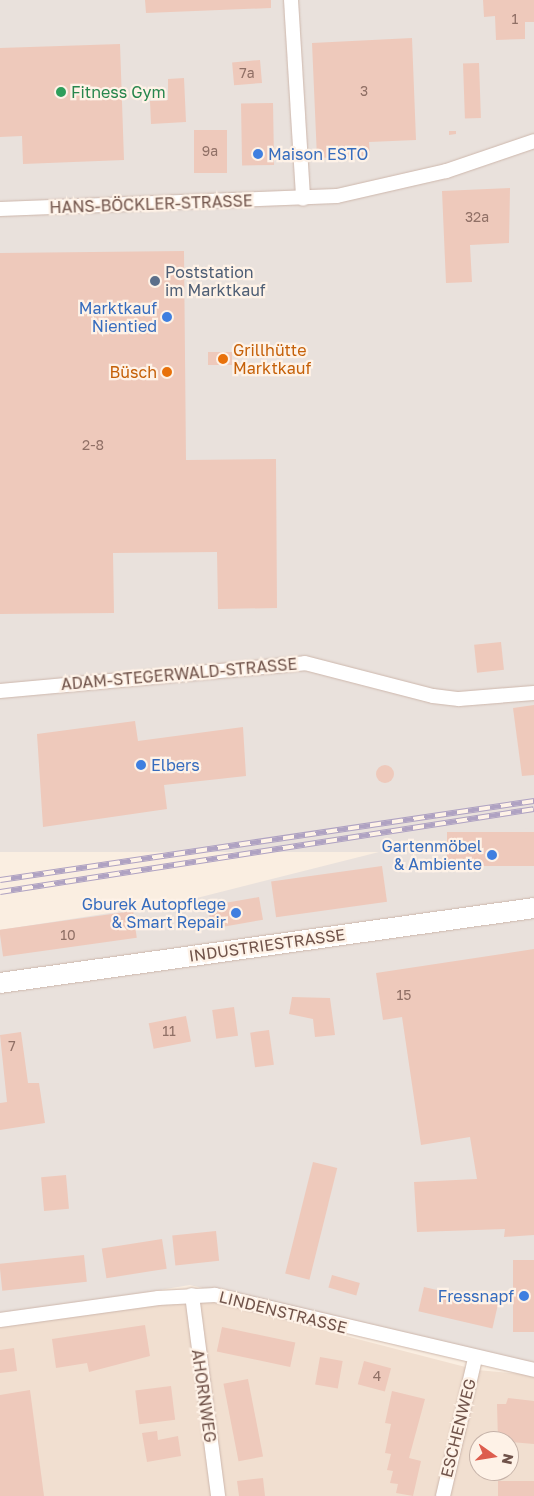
<!DOCTYPE html>
<html>
<head>
<meta charset="utf-8">
<style>
	body { margin:0 }
	#map { position:relative; width:534px; height:1496px; overflow:hidden; background:#faeee1; font-family:"Golos Text",sans-serif }
	div>[style] { position:absolute }
	[style*='--x'] { left:calc(var(--x)*1px); top:calc(var(--y)*1px); width:calc(var(--w)*1px); rotate:calc(var(--a)*1deg) }
	.residential>* { inset:0; background:#f1dfd0 }
	.industrial>* { inset:0; background:#e9e1dc; transform-origin:0 0 }
	.building>* { inset:0; background:#eec9bb; transform-origin:0 0 }
	.round { border-radius:50% }
	.roads { filter:drop-shadow(0 0 1px #cdb7ac) drop-shadow(0 0 1px #cdb7ac) }
	.street>* { height:14px; margin:-7px; padding:0 7px; transform-origin:7px; border-radius:7px; background:#fff }
	.secondary>* { height:20px; margin:-10px; padding:0 10px; transform-origin:10px; border-radius:10px; background:#fff }
	.rail>* { height:5.5px; margin-top:-2.75px; transform-origin:0; background:repeating-linear-gradient(90deg,#fef2e7 0 11px,#afa2c2 0 22px); box-sizing:border-box; border-block:1px solid #afa2c2 }
	.dots>* { width:14px; height:14px; translate:-50% -50%; box-sizing:border-box; border:2px solid #fef2e7; border-radius:50% }
	span { translate:-50% -50%; white-space:nowrap; text-align:center; line-height:1.15; -webkit-text-stroke:4.5px #fef2e7; paint-order:stroke }
	.number-label { font-size:14px; color:#907066 }
	.number-label span { -webkit-text-stroke-width:0 }
	.leisure-label { font-size:16px; color:#27864d }
	.left { translate:0 -50%; text-align:left }
	.shop-label { font-size:16px; color:#366cbe }
	.right { translate:-100% -50%; text-align:right }
	.street-label { font-size:16px; color:#70534a }
	.service-label { font-size:16px; color:#4e5e75 }
	.food-label { font-size:16px; color:#c56008 }
	.north { position:absolute; left:469px; top:1431px; width:50px; height:50px; box-sizing:border-box; background:#fef2e7; border:1px solid #c5b2a8; border-radius:50%; rotate:103deg; font-size:14px; font-weight:700; line-height:20px; text-align:center; color:#70534a }
	.north::after { content:''; display:block; margin:auto; width:18px; height:22px; background:#dd5d4e; clip-path:polygon(50% 0,100% 100%,50% 72%,0 100%) }
</style>
</head>
<body>
<div id="map">
	<div class="residential">
		<i style="clip-path:polygon(evenodd,195px 1297px,477px 1370px,534px 1375px,534px 1496px,0 1496px,0 1327px,195px 1297px,479px 1441px,509px 1441px,509px 1471px,479px 1471px,479px 1441px)"></i>
	</div>
	<div class="industrial">
		<i style="left:0;top:0;width:534px;height:852px"></i>
		<i style="clip-path:polygon(534px 827px,534px 1362px,477px 1354px,190px 1285px,0 1316px,0 930px,181px 902px,379px 852px)"></i>
	</div>
	<div class="building">
		<i style="clip-path:polygon(145px 0,271px 0,271px 8px,146px 13px)"></i>
		<i style="clip-path:polygon(483px 0,534px 0,534px 22px,525px 22px,525px 39px,496px 40px,495px 16px,484px 17px)"></i>
		<i style="clip-path:polygon(412px 38px,416px 140px,369px 142px,370px 156px,317px 158px,312px 43px)"></i>
		<i style="clip-path:polygon(120px 44px,124px 160px,23px 164px,22px 136px,0 137px,0 48px)"></i>
		<i style="left:260px;top:60px;width:23px;height:28px;rotate:85deg"></i>
		<i style="left:479px;top:63px;width:55px;height:16px;rotate:88deg"></i>
		<i style="clip-path:polygon(184px 78px,186px 122px,151px 124px,150px 101px,168px 100px,168px 79px)"></i>
		<i style="left:273px;top:103px;width:62px;height:32px;rotate:89deg"></i>
		<i style="left:194px;top:130px;width:33px;height:43px"></i>
		<i style="clip-path:polygon(449px 131px,456px 131px,456px 134px,449px 135px)"></i>
		<i style="clip-path:polygon(510px 188px,509px 243px,470px 245px,472px 282px,446px 283px,442px 191px)"></i>
		<i style="clip-path:polygon(184px 251px,186px 460px,276px 459px,277px 608px,218px 609px,217px 552px,113px 553px,114px 613px,0 614px,0 253px)"></i>
		<i style="left:232px;top:352px;width:13px;height:24px;rotate:90deg"></i>
		<i style="left:501px;top:642px;width:28px;height:27px;rotate:84deg"></i>
		<i style="clip-path:polygon(534px 705px,534px 775px,522px 776px,513px 708px)"></i>
		<i style="clip-path:polygon(135px 721px,138px 741px,243px 727px,246px 776px,164px 785px,167px 809px,43px 827px,37px 734px)"></i>
		<i class="round" style="left:376px;top:765px;width:18px;height:18px"></i>
		<i style="left:534px;top:832px;width:34px;height:87px;rotate:90deg"></i>
		<i style="left:382px;top:866px;width:36px;height:112px;rotate:82deg"></i>
		<i style="left:259px;top:897px;width:23px;height:52px;rotate:80deg"></i>
		<i style="left:133px;top:911px;width:27px;height:135px;rotate:82deg"></i>
		<i style="clip-path:polygon(534px 949px,534px 1235px,504px 1237px,505px 1229px,417px 1232px,414px 1182px,477px 1179px,470px 1137px,421px 1145px,402px 1017px,383px 1020px,376px 973px)"></i>
		<i style="clip-path:polygon(292px 997px,330px 998px,335px 1035px,315px 1037px,313px 1019px,289px 1014px)"></i>
		<i style="left:234px;top:1007px;width:29px;height:22px;rotate:82deg"></i>
		<i style="left:186px;top:1016px;width:26px;height:38px;rotate:79deg"></i>
		<i style="left:269px;top:1030px;width:35px;height:19px;rotate:82deg"></i>
		<i style="clip-path:polygon(21px 1032px,28px 1083px,39px 1083px,45px 1123px,0 1130px,0 1103px,7px 1102px,0 1035px)"></i>
		<i style="left:313px;top:1162px;width:25px;height:115px;rotate:14deg"></i>
		<i style="left:66px;top:1175px;width:34px;height:25px;rotate:85deg"></i>
		<i style="left:216px;top:1231px;width:30px;height:44px;rotate:84deg"></i>
		<i style="left:162px;top:1239px;width:30px;height:61px;rotate:81deg"></i>
		<i style="left:84px;top:1255px;width:27px;height:85px;rotate:84deg"></i>
		<i style="left:513px;top:1260px;width:21px;height:72px"></i>
		<i style="left:332px;top:1275px;width:29px;height:13px;rotate:16deg"></i>
		<i style="left:424px;top:1287px;width:76px;height:25px;rotate:13deg"></i>
		<i style="clip-path:polygon(145px 1325px,150px 1356px,89px 1372px,87px 1363px,56px 1368px,52px 1339px)"></i>
		<i style="left:222px;top:1327px;width:75px;height:25px;rotate:12deg"></i>
		<i style="clip-path:polygon(14px 1348px,17px 1371px,0 1373px,0 1350px)"></i>
		<i style="left:320px;top:1357px;width:23px;height:28px;rotate:10deg"></i>
		<i style="left:364px;top:1361px;width:28px;height:24px;rotate:15deg"></i>
		<i style="left:248px;top:1379px;width:79px;height:25px;rotate:79deg"></i>
		<i style="left:171px;top:1386px;width:34px;height:36px;rotate:83deg"></i>
		<i style="clip-path:polygon(30px 1390px,44px 1496px,0 1496px,0 1395px)"></i>
		<i style="clip-path:polygon(392px 1391px,425px 1399px,409px 1458px,421px 1461px,413px 1496px,396px 1493px,398px 1484px,390px 1483px,393px 1471px,387px 1470px,391px 1454px,385px 1453px,391px 1424px,385px 1423px)"></i>
		<i style="clip-path:polygon(508px 1398px,534px 1401px,534px 1444px,498px 1441px,497px 1404px,506px 1404px)"></i>
		<i style="clip-path:polygon(157px 1431px,158px 1440px,178px 1436px,181px 1456px,147px 1462px,142px 1433px)"></i>
		<i style="clip-path:polygon(263px 1478px,265px 1496px,239px 1496px,237px 1481px)"></i>
		<i style="left:534px;top:1481px;width:15px;height:36px;rotate:90deg"></i>
	</div>
	<div class="roads">
		<div class="street">
			<i style="--x:291;--y:0;--w:199;--a:86.5"></i>
			<i style="--x:0;--y:209;--w:337;--a:-2.2"></i>
			<i style="--x:337;--y:196;--w:112;--a:-12.9"></i>
			<i style="--x:446;--y:171;--w:93;--a:-18.8"></i>
			<i style="--x:0;--y:691;--w:306;--a:-5.2"></i>
			<i style="--x:305;--y:663;--w:132;--a:14.5"></i>
			<i style="--x:433;--y:696;--w:26;--a:7"></i>
			<i style="--x:459;--y:699;--w:75;--a:-4.6"></i>
			<i style="--x:192;--y:1295;--w:203;--a:82.6"></i>
			<i style="--x:0;--y:1320;--w:160;--a:-7.9"></i>
			<i style="--x:158;--y:1298;--w:57;--a:-3"></i>
			<i style="--x:215;--y:1295;--w:328;--a:13.2"></i>
			<i style="--x:443;--y:1496;--w:141;--a:-76.9"></i>
		</div>
		<div class="secondary">
			<i style="--x:0;--y:983;--w:539;--a:-7.99"></i>
		</div>
	</div>
	<div class="rail">
		<i style="--x:0;--y:880;--w:540;--a:-8.42"></i>
		<i style="--x:0;--y:892;--w:540;--a:-8.83"></i>
	</div>
	<div class="dots">
		<i style="left:61px;top:92px;background:#2e9e5b"></i>
		<i style="left:258px;top:154px;background:#3f7fe0"></i>
		<i style="left:155px;top:281px;background:#5c6f8a"></i>
		<i style="left:167px;top:317px;background:#3f7fe0"></i>
		<i style="left:223px;top:359px;background:#e8710a"></i>
		<i style="left:167px;top:372px;background:#e8710a"></i>
		<i style="left:141px;top:765px;background:#3f7fe0"></i>
		<i style="left:492px;top:855px;background:#3f7fe0"></i>
		<i style="left:236px;top:913px;background:#3f7fe0"></i>
		<i style="left:524px;top:1296px;background:#3f7fe0"></i>
	</div>
	<div class="number-label">
		<span style="left:515px;top:19px">1</span>
		<span style="left:247px;top:73px">7a</span>
		<span style="left:364px;top:91px">3</span>
		<span style="left:210px;top:151px">9a</span>
		<span style="left:477px;top:217px">32a</span>
		<span style="left:93px;top:445px">2-8</span>
		<span style="left:68px;top:935px">10</span>
		<span style="left:404px;top:995px">15</span>
		<span style="left:169px;top:1031px">11</span>
		<span style="left:12px;top:1046px">7</span>
		<span style="left:377px;top:1376px">4</span>
	</div>
	<div class="leisure-label">
		<span class="left" style="left:71px;top:92px">Fitness Gym</span>
	</div>
	<div class="shop-label">
		<span class="left" style="left:268px;top:154px">Maison ESTO</span>
		<span class="right" style="left:157px;top:317px">Marktkauf<br>Nientied</span>
		<span class="left" style="left:151px;top:765px">Elbers</span>
		<span class="right" style="left:482px;top:855px">Gartenmöbel<br>&amp; Ambiente</span>
		<span class="right" style="left:226px;top:913px">Gburek Autopflege<br>&amp; Smart Repair</span>
		<span class="right" style="left:514px;top:1296px">Fressnapf</span>
	</div>
	<div class="street-label">
		<span style="left:151px;top:204px;rotate:-2deg">HANS-BÖCKLER-STRASSE</span>
		<span style="left:179px;top:674px;rotate:-5deg">ADAM-STEGERWALD-STRASSE</span>
		<span style="left:267px;top:945px;rotate:-8deg">INDUSTRIESTRASSE</span>
		<span style="left:283px;top:1312px;rotate:14deg">LINDENSTRASSE</span>
		<span style="left:204px;top:1396px;rotate:82deg">AHORNWEG</span>
		<span style="left:458px;top:1428px;rotate:-76deg">ESCHENWEG</span>
	</div>
	<div class="service-label">
		<span class="left" style="left:165px;top:281px">Poststation<br>im Marktkauf</span>
	</div>
	<div class="food-label">
		<span class="left" style="left:233px;top:359px">Grillhütte<br>Marktkauf</span>
		<span class="right" style="left:157px;top:372px">Büsch</span>
	</div>
	<div class="north">N</div>
</div>
</body>
</html>
